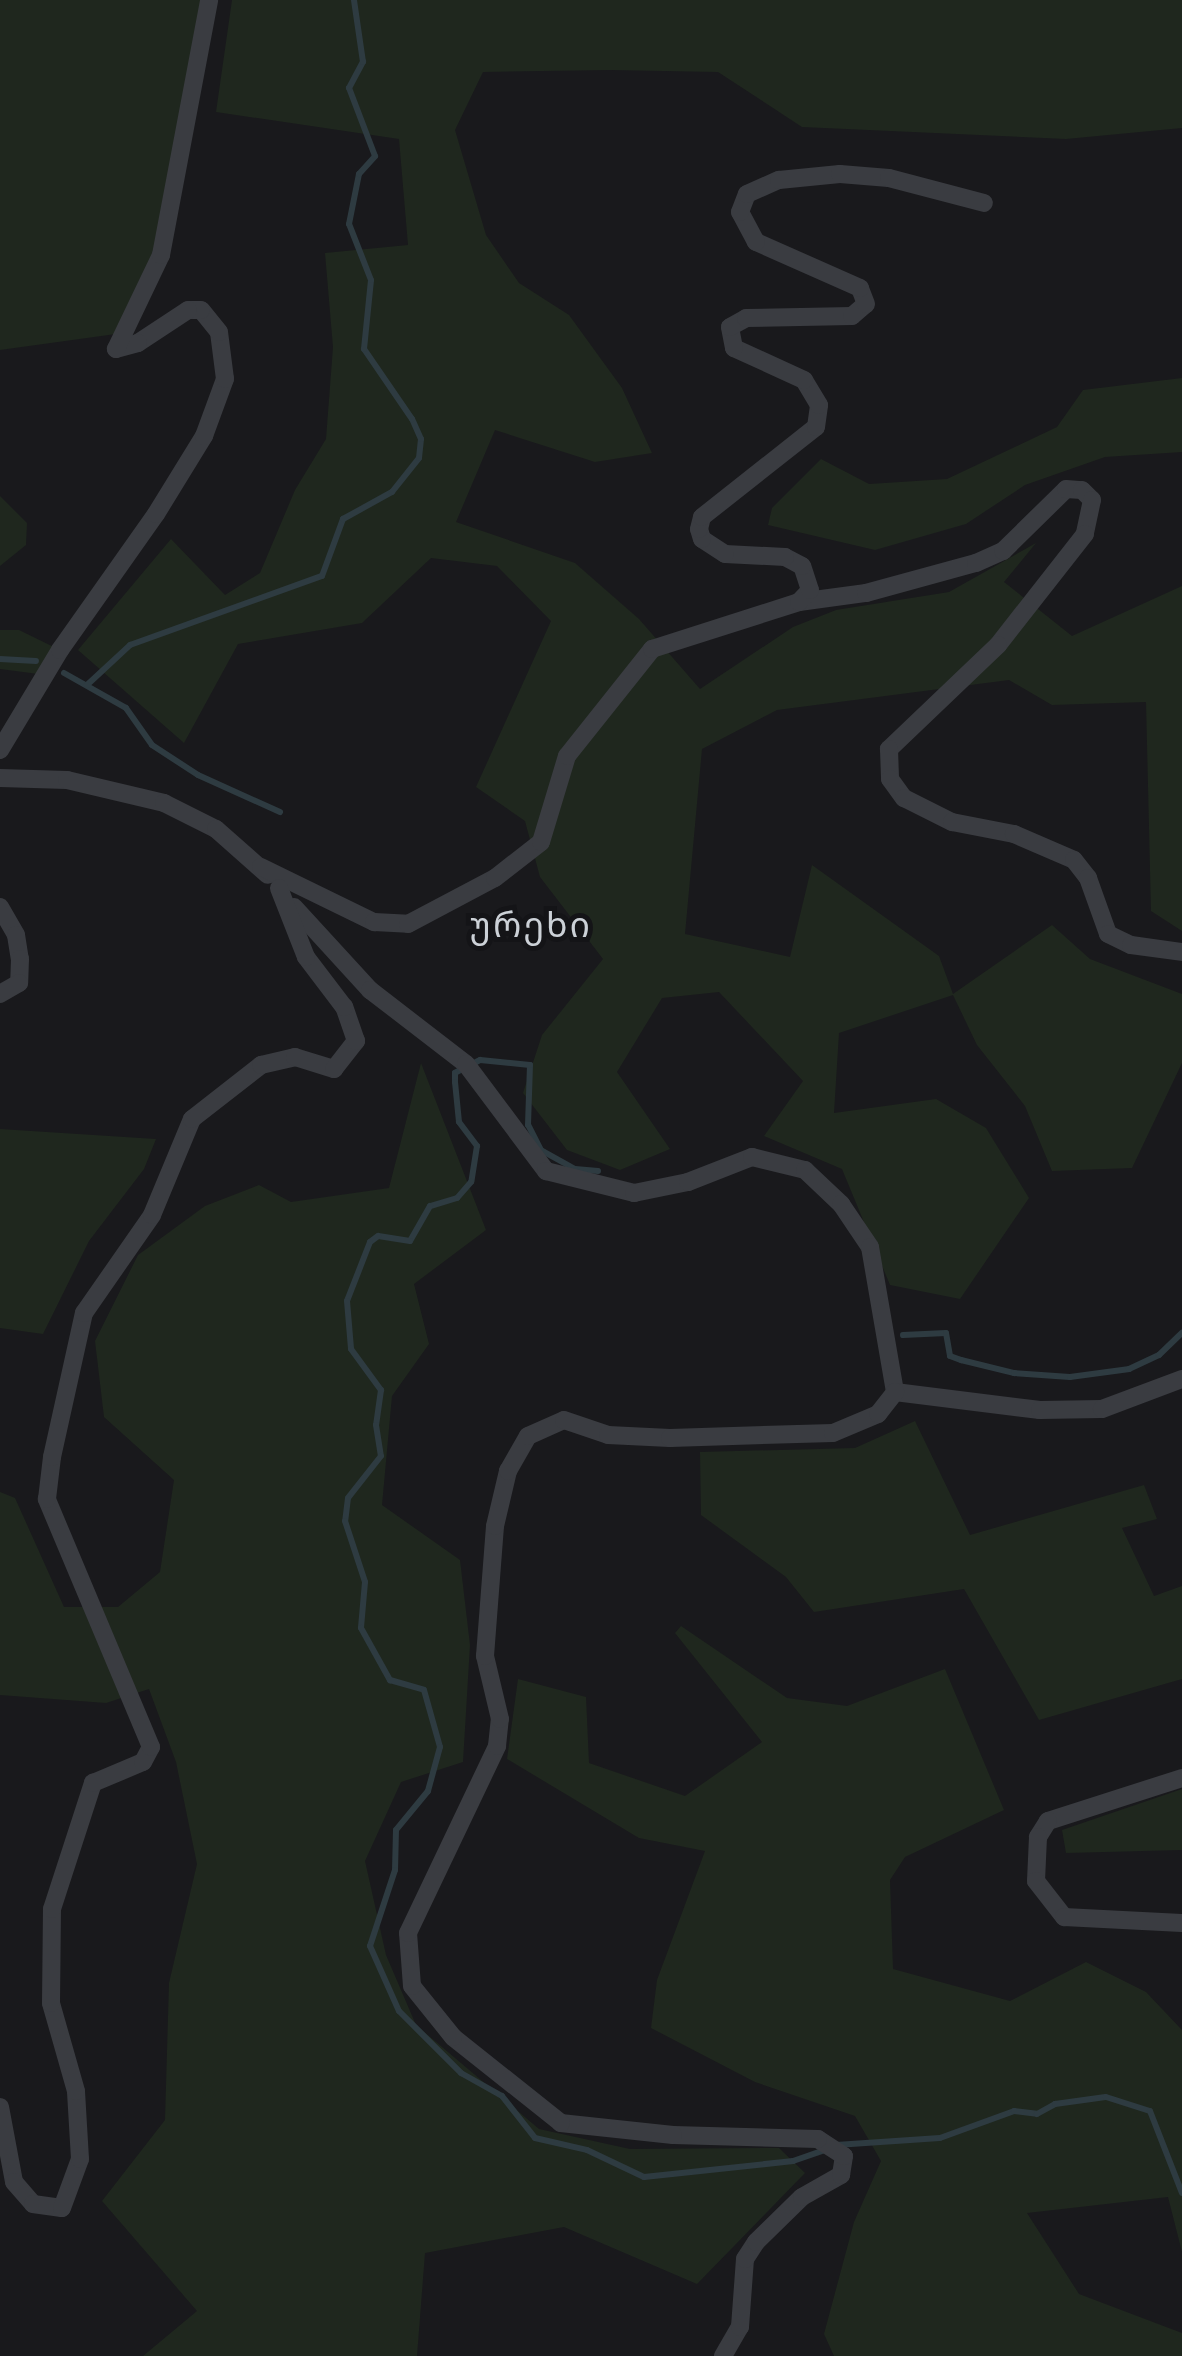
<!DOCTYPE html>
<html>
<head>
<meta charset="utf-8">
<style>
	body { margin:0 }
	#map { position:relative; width:1182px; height:2356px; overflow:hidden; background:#19191c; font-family:"PT Sans Narrow","Noto Sans Georgian",sans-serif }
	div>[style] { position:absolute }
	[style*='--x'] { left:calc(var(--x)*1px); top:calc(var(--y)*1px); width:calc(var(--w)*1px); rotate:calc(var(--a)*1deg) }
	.green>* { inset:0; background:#1f271e }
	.stream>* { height:6px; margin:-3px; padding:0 3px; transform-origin:3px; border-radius:3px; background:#2e3b41 }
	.minor>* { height:18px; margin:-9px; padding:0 9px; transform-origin:9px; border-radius:9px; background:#3a3c41 }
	span { translate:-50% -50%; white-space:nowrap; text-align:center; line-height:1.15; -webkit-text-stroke:10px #141417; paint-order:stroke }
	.quarter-label { font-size:35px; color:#ccd1d7; letter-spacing:2.5px }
</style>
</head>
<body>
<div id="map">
	<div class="green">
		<i style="clip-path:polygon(0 0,209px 0,171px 203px,123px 333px,0 350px)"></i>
		<i style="clip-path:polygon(232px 0,1182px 0,1182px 128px,1066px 139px,802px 127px,718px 72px,610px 70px,483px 72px,455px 130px,486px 235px,519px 283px,569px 315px,622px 388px,652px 453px,595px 462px,495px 430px,456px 522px,575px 563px,639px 619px,700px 689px,793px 627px,836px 610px,949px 592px,1036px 543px,1004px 582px,1072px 636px,1182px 586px,1182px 931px,1151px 911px,1146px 702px,1052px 705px,1009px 680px,777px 710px,702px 749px,685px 934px,790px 957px,812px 865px,939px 956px,953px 994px,1052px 925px,1090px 959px,1182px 994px,1182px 1063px,1132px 1168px,1052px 1171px,1025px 1106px,977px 1045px,953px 995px,839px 1033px,834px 1113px,936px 1099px,986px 1128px,1029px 1198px,960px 1299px,890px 1285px,842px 1169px,764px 1136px,803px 1081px,719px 992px,662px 998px,617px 1072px,670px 1149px,620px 1170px,567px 1150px,523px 1093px,542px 1035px,603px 959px,540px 877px,525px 821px,476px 787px,551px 621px,497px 566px,431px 558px,362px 623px,238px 644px,184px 743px,78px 650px,171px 539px,225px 595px,260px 573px,295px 490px,326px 439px,333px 347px,325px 253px,408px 245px,399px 139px,216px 112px)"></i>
		<i style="clip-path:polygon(1182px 378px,1182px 452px,1105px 457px,1025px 485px,966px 524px,875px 550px,768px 525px,772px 508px,821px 459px,869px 484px,947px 479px,1057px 427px,1083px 390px)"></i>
		<i style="clip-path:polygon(0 496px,27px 523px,26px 545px,0 566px)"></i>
		<i style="clip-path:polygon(0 630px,19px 630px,60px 650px,46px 675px,0 669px)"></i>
		<i style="clip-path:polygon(421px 1063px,486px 1230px,414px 1284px,429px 1344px,392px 1396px,382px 1505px,460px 1560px,470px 1645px,463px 1762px,401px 1782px,365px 1861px,386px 1955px,416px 2025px,539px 2129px,630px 2149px,779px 2148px,805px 2173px,697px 2284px,564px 2227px,425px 2253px,417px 2356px,143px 2356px,197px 2311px,102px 2201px,165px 2120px,169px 1983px,197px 1864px,176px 1762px,149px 1689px,106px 1703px,0 1695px,0 1492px,15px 1498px,64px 1607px,118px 1607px,160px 1572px,174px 1480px,104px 1417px,95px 1341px,138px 1255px,205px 1206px,259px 1185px,291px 1202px,389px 1188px)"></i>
		<i style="clip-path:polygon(0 1129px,156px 1139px,144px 1169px,89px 1241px,43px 1334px,0 1328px)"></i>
		<i style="clip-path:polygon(915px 1421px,970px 1535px,1144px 1485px,1157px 1519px,1122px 1528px,1154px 1596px,1182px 1586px,1182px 1679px,1039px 1720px,964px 1589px,814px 1612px,786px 1577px,701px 1515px,700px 1452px,855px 1448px)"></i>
		<i style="clip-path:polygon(681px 1626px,787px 1698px,847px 1706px,945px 1669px,1004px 1810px,905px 1857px,890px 1880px,893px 1969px,1010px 2001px,1086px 1962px,1146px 1992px,1182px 2030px,1182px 2252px,1168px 2197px,1027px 2213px,1079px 2294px,1182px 2333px,1182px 2356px,834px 2356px,824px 2334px,854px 2222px,881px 2161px,855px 2116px,755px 2082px,651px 2028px,657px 1980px,705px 1851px,639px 1838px,507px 1759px,518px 1679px,586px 1697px,589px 1763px,685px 1796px,762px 1742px,675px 1633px)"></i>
		<i style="clip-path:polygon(1182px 1789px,1182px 1850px,1066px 1853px,1062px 1830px)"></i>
	</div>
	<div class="stream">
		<i style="--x:0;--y:659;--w:36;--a:3"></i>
		<i style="--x:64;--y:673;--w:71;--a:29.4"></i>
		<i style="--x:126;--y:708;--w:45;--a:54.9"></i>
		<i style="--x:152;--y:745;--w:55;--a:33.1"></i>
		<i style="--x:198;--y:775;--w:90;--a:24.3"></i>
		<i style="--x:87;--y:685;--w:59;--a:-42.9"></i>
		<i style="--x:130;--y:645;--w:204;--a:-19.8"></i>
		<i style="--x:322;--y:576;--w:61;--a:-69.8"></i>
		<i style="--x:343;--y:519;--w:56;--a:-28.9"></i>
		<i style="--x:392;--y:492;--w:43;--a:-51.5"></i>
		<i style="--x:419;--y:458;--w:19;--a:-84"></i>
		<i style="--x:421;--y:439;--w:22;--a:-114"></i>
		<i style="--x:412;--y:419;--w:85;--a:-124.4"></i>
		<i style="--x:364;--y:349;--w:69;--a:-84.2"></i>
		<i style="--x:371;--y:280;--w:60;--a:-111.4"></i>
		<i style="--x:349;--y:224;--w:51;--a:-78.7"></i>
		<i style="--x:359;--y:174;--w:24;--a:-48"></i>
		<i style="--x:375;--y:156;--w:73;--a:-110.9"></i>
		<i style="--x:349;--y:88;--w:30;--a:-62"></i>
		<i style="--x:363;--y:62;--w:63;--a:-98.3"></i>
		<i style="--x:598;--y:1171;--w:23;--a:-175"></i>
		<i style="--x:575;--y:1169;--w:39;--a:-151"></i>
		<i style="--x:541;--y:1150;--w:28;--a:-117"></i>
		<i style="--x:528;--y:1125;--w:60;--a:-88.1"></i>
		<i style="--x:530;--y:1065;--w:50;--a:-174.3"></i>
		<i style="--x:480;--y:1060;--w:28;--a:153"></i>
		<i style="--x:455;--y:1073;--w:9;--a:90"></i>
		<i style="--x:455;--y:1082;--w:40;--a:84.3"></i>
		<i style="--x:459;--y:1122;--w:30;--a:53"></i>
		<i style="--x:477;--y:1146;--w:36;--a:99"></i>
		<i style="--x:471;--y:1182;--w:21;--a:131"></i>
		<i style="--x:457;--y:1198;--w:28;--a:163"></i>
		<i style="--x:430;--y:1206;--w:40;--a:119.7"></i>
		<i style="--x:410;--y:1241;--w:32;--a:-171"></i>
		<i style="--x:378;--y:1236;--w:10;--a:143"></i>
		<i style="--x:370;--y:1242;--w:63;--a:111.3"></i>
		<i style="--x:347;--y:1301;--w:48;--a:85.2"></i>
		<i style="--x:351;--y:1349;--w:51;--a:53.8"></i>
		<i style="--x:381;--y:1390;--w:35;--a:98"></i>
		<i style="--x:376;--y:1425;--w:31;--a:81"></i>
		<i style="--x:381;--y:1456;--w:53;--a:128.2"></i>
		<i style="--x:348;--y:1498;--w:23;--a:97"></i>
		<i style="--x:345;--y:1521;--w:64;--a:71.8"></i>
		<i style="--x:365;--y:1582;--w:46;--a:95"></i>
		<i style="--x:361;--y:1628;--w:60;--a:60.9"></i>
		<i style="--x:390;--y:1680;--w:35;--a:16"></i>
		<i style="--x:424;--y:1690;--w:59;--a:74.3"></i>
		<i style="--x:440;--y:1747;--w:46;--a:105.3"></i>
		<i style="--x:428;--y:1791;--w:50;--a:129.4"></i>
		<i style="--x:396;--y:1830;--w:40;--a:91.4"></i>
		<i style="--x:395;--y:1870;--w:80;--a:108.2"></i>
		<i style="--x:370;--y:1946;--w:71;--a:66"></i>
		<i style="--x:399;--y:2011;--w:88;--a:45"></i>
		<i style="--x:461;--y:2073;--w:47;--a:29.3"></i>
		<i style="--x:502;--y:2096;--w:53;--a:51.8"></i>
		<i style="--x:535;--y:2138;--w:53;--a:13"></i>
		<i style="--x:587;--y:2150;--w:63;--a:25.3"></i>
		<i style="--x:644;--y:2177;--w:150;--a:-6.1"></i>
		<i style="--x:793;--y:2161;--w:34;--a:-19"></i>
		<i style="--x:903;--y:1335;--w:43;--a:-2.7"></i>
		<i style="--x:946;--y:1333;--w:23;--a:80"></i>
		<i style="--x:950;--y:1356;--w:12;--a:20"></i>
		<i style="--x:961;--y:1360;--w:55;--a:13.8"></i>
		<i style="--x:1014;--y:1373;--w:56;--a:4.1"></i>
		<i style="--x:1070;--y:1377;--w:60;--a:-7.7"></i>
		<i style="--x:1129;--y:1369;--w:33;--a:-25"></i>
		<i style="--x:1159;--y:1355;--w:32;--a:-44"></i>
		<i style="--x:836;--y:2145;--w:104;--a:-3.9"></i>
		<i style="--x:940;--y:2138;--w:79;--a:-20"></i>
		<i style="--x:1014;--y:2111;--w:23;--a:7"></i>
		<i style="--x:1037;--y:2114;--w:21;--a:-29"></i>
		<i style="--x:1055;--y:2104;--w:51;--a:-7.8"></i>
		<i style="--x:1106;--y:2097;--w:46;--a:17.7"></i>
		<i style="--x:1150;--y:2111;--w:88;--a:68.7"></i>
	</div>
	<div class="minor">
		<i style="--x:799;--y:602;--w:68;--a:-7.7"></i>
		<i style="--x:866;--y:593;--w:114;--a:-15.3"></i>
		<i style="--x:976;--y:563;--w:30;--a:-24"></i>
		<i style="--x:1003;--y:551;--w:88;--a:-44.5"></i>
		<i style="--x:1066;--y:489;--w:16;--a:4"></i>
		<i style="--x:1082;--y:490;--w:14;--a:45"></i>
		<i style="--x:1092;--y:500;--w:35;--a:102"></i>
		<i style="--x:1085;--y:534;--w:141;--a:128.1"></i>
		<i style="--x:998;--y:645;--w:151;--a:136.3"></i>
		<i style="--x:889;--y:749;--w:30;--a:88"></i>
		<i style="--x:890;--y:779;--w:24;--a:54"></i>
		<i style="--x:904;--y:798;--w:54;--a:26.6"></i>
		<i style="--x:952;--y:822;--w:63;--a:11"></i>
		<i style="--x:1014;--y:834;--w:65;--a:23.4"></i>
		<i style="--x:1074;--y:860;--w:23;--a:52"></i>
		<i style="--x:1088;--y:878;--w:59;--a:70.3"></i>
		<i style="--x:1108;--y:934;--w:25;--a:26"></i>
		<i style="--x:1131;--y:945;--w:51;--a:7.8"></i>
		<i style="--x:0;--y:750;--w:117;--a:-59"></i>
		<i style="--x:60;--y:650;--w:166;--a:-54.8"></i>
		<i style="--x:156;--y:514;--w:92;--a:-58.4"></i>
		<i style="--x:204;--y:436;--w:61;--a:-69.8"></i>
		<i style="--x:225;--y:379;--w:47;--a:-97.3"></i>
		<i style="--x:219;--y:332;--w:28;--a:-129"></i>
		<i style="--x:201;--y:310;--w:13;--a:180"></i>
		<i style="--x:188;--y:310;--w:60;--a:146.6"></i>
		<i style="--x:138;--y:343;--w:23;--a:165"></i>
		<i style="--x:116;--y:349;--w:104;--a:-64.4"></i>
		<i style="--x:161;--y:255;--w:259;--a:-79.3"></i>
		<i style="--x:0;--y:778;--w:67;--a:1.7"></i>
		<i style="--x:67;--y:780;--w:100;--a:13.3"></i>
		<i style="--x:164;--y:803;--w:58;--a:26.6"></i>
		<i style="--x:216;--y:829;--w:69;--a:41.5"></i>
		<i style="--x:261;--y:867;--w:126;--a:26"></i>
		<i style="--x:374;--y:922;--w:34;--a:3"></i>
		<i style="--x:408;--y:924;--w:98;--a:-27.9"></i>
		<i style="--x:495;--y:878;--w:58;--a:-38"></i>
		<i style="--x:541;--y:842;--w:90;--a:-73.2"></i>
		<i style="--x:567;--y:756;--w:137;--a:-51.5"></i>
		<i style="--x:652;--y:649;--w:154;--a:-17.7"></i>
		<i style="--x:799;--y:602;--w:16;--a:-47"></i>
		<i style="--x:810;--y:590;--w:25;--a:-108"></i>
		<i style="--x:802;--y:566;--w:19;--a:-152"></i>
		<i style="--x:785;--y:557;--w:60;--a:-177.1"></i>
		<i style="--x:725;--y:554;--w:27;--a:-147"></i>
		<i style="--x:702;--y:539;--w:10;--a:-107"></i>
		<i style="--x:699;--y:529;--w:12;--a:-76"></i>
		<i style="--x:702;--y:517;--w:145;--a:-38.3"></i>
		<i style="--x:816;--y:427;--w:22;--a:-82"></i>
		<i style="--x:819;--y:405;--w:29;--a:-121"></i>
		<i style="--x:804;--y:380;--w:77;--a:-155.4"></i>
		<i style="--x:734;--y:348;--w:21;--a:-101"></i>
		<i style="--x:730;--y:327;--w:18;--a:-29"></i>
		<i style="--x:746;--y:318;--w:106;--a:-1.1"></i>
		<i style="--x:852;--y:316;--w:18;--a:-41"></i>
		<i style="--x:866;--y:304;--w:17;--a:-111"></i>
		<i style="--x:860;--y:288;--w:114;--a:-156.1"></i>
		<i style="--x:756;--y:242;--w:34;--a:-118"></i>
		<i style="--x:740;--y:212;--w:19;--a:-69"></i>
		<i style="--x:747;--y:194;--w:35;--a:-24"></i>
		<i style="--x:779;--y:180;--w:61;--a:-5.6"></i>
		<i style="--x:840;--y:174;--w:49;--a:4.7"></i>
		<i style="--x:889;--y:178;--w:98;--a:14.7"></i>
		<i style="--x:0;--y:907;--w:32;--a:60"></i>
		<i style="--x:16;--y:935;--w:24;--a:81"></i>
		<i style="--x:20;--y:959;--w:24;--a:92"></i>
		<i style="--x:19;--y:983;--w:22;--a:150"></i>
		<i style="--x:294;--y:907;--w:113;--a:47.5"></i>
		<i style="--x:370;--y:990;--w:121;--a:37.6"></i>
		<i style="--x:466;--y:1064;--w:134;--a:53.2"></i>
		<i style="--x:546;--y:1171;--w:91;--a:14"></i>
		<i style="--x:634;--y:1193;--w:55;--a:-11.5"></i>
		<i style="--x:688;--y:1182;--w:69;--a:-21.3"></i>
		<i style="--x:752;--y:1157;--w:55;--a:13.8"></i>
		<i style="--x:805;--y:1170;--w:50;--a:43.4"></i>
		<i style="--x:841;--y:1204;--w:52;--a:56"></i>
		<i style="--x:870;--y:1247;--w:147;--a:80.2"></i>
		<i style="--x:895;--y:1392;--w:146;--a:7.1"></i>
		<i style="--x:1040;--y:1410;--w:62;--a:-0.9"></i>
		<i style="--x:1102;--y:1409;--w:85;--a:-20.6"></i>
		<i style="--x:1182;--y:1778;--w:141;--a:162.2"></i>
		<i style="--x:1048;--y:1821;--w:19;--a:122"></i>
		<i style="--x:1038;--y:1837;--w:44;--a:92.6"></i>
		<i style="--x:1036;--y:1881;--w:46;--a:52.1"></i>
		<i style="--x:1064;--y:1917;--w:118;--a:2.9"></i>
		<i style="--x:0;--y:2107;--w:76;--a:79.4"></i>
		<i style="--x:14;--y:2182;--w:29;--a:49"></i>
		<i style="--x:33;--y:2204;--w:29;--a:8"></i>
		<i style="--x:62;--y:2208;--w:52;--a:-69.8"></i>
		<i style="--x:80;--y:2159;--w:68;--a:-93.4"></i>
		<i style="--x:76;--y:2091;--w:91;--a:-105.9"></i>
		<i style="--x:51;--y:2003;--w:94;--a:-89.4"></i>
		<i style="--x:52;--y:1909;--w:133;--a:-72"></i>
		<i style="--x:93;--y:1783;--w:54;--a:-22.8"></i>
		<i style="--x:143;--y:1762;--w:17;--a:-62"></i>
		<i style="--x:151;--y:1747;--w:269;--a:-112.8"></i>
		<i style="--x:47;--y:1499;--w:42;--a:-83.2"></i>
		<i style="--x:52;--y:1457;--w:148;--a:-77.5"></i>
		<i style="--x:84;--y:1313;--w:119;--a:-55.2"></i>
		<i style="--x:152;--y:1215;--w:104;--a:-67.4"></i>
		<i style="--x:192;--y:1119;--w:88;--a:-38"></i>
		<i style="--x:261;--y:1065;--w:35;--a:-13"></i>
		<i style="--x:295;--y:1057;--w:41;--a:17.1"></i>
		<i style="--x:334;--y:1069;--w:36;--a:-52"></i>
		<i style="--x:356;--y:1041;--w:36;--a:-109"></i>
		<i style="--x:344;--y:1007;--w:63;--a:-127.2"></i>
		<i style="--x:306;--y:957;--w:74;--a:-111.4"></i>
		<i style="--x:723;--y:2356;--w:34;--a:-60"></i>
		<i style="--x:740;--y:2327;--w:68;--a:-85.8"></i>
		<i style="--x:745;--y:2259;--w:20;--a:-57"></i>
		<i style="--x:756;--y:2242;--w:64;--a:-44.4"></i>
		<i style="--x:802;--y:2197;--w:45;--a:-29.4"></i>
		<i style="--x:841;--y:2175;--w:19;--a:-81"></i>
		<i style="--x:844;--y:2156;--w:31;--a:-147"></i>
		<i style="--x:818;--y:2139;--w:145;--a:-178.4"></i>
		<i style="--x:673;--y:2135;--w:113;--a:-173.9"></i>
		<i style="--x:561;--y:2123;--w:138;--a:-141.5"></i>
		<i style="--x:453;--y:2037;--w:65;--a:-128.8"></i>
		<i style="--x:412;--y:1986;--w:53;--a:-94.3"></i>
		<i style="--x:408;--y:1933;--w:207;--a:-64.5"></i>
		<i style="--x:497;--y:1746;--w:27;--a:-84"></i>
		<i style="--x:500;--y:1719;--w:65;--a:-103.4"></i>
		<i style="--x:485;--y:1656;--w:130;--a:-85.6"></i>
		<i style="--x:495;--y:1526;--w:57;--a:-76.7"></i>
		<i style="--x:508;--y:1471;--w:40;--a:-60.3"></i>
		<i style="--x:528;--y:1436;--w:39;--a:-24"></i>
		<i style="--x:564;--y:1420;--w:46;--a:18.8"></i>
		<i style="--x:608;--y:1435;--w:62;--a:2.8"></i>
		<i style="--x:670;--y:1438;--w:163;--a:-1.8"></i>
		<i style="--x:833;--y:1433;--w:49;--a:-22.9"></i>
		<i style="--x:878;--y:1414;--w:28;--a:-52"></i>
	</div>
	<div class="quarter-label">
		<span style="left:531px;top:924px">ურეხი</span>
	</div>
</div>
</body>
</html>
